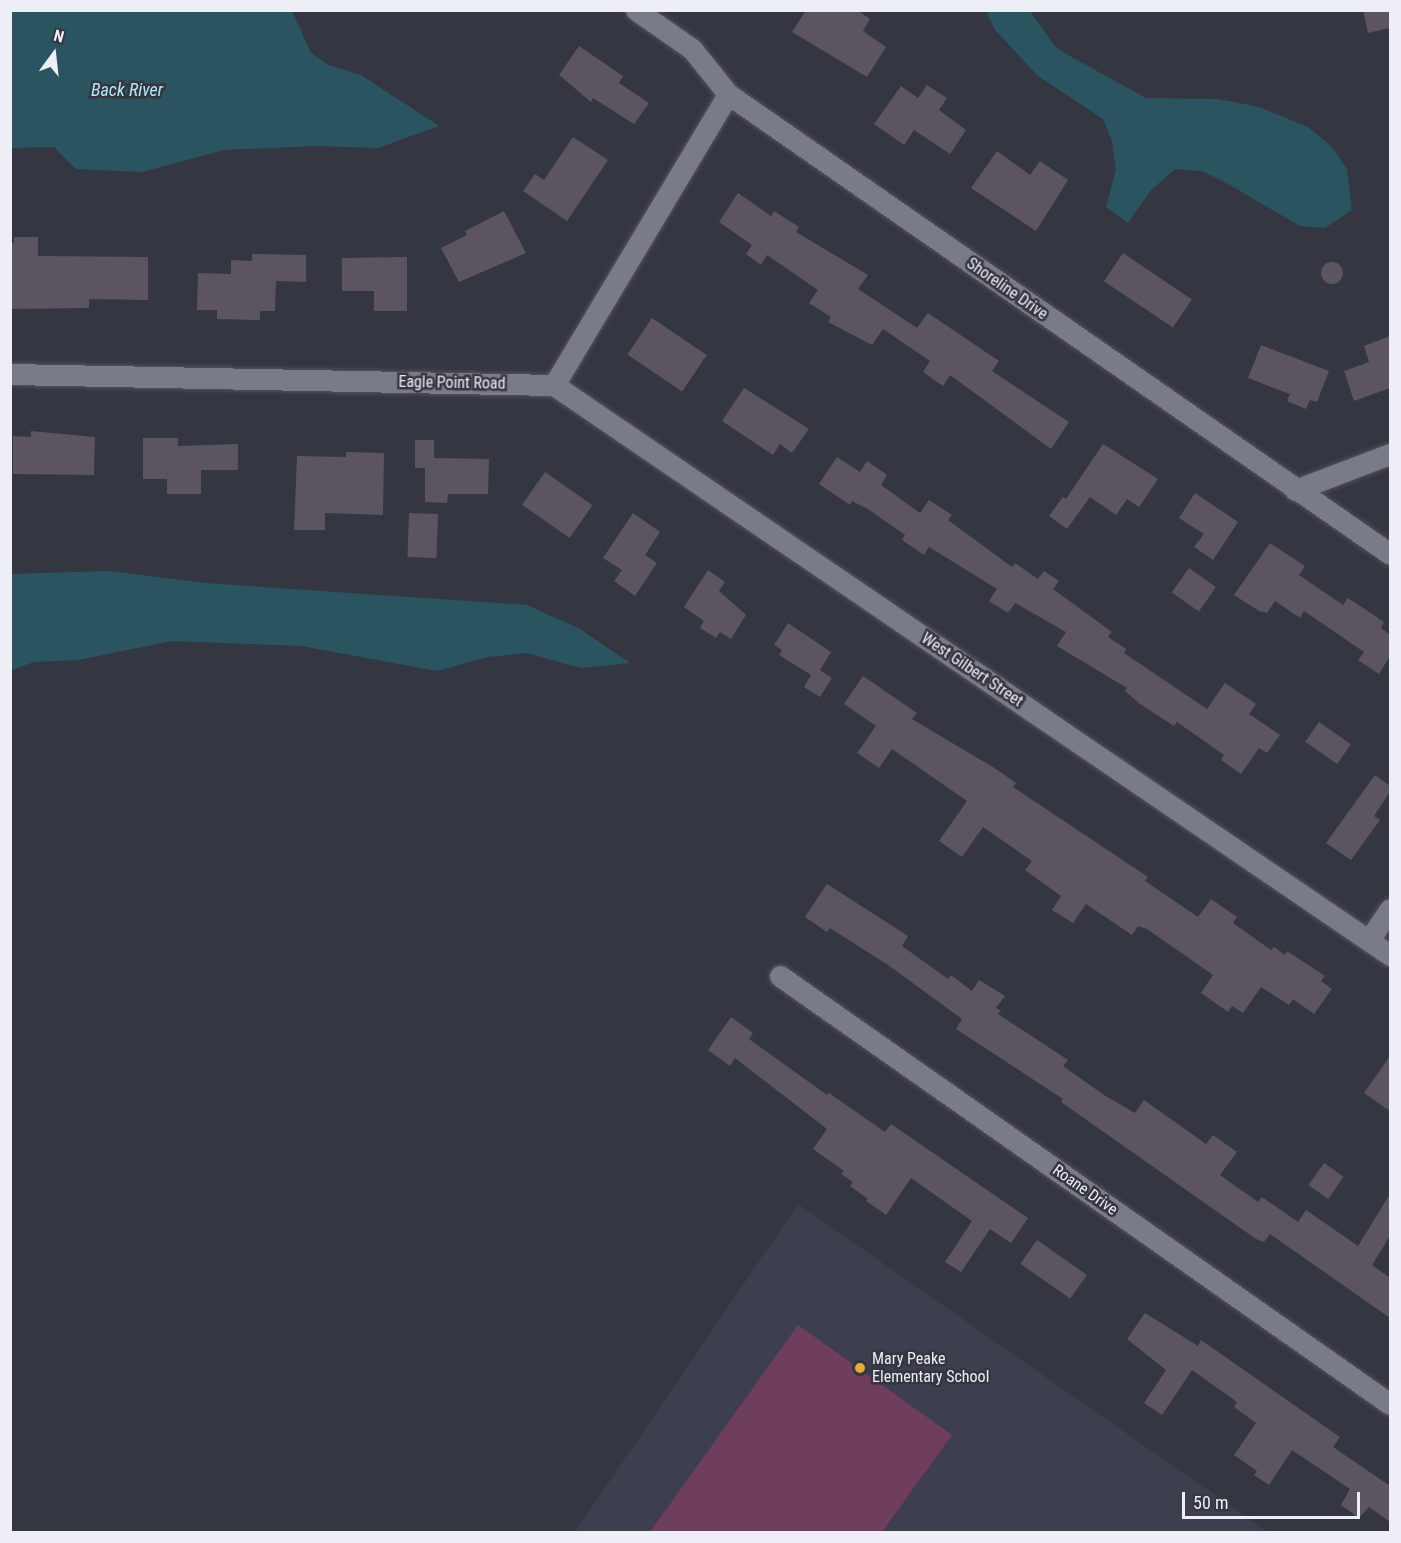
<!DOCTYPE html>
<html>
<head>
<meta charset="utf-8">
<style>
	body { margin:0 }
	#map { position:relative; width:1401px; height:1543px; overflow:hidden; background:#343641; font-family:"Roboto Condensed",sans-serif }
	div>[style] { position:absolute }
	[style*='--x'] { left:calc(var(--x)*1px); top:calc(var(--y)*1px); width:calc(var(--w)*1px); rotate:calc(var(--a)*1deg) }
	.built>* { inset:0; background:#3d3f4f }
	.green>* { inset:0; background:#6e3e5c }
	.water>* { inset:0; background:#2a5560 }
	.building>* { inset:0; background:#5c5561; transform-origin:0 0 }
	.round { border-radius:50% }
	.roads { filter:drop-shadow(0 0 2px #52535e) drop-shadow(0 0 2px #52535e) }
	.minor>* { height:21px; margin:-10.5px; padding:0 10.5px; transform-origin:10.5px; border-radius:10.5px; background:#797b88 }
	.dots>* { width:16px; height:16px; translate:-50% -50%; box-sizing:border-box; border:3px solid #343641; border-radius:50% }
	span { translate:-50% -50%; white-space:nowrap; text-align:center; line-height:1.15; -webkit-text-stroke:5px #343641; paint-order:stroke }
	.street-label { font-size:16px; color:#edeef6 }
	.poi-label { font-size:16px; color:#edeef6 }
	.left { translate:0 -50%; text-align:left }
	.water-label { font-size:18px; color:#ade9f7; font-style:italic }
	.frame { position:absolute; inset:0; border:12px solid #edeef6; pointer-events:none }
	.north { position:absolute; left:24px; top:24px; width:60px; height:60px; -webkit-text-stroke:4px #343641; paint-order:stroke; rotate:15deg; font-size:16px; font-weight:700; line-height:24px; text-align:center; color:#edeef6 }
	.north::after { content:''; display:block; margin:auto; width:21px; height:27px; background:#edeef6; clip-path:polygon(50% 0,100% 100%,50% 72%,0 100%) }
	.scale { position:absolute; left:1182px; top:1492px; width:178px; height:27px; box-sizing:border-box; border:3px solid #edeef6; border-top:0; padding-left:8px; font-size:18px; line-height:21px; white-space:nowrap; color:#edeef6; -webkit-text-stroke:4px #343641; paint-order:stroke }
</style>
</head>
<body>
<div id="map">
	<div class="built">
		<i style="clip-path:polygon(798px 1204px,1268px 1532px,575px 1532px)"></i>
	</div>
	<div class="green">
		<i style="clip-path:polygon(798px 1325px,952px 1435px,882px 1532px,650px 1532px)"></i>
	</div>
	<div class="water">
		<i style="clip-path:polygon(10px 11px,292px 11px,311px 53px,329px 65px,361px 75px,439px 126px,378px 148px,316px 146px,224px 150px,142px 172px,76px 169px,54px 147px,11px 148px)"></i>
		<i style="clip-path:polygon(986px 11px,1030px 11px,1055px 46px,1068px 55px,1146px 98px,1218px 99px,1259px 107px,1308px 127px,1332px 147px,1347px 169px,1352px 210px,1325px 228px,1300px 226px,1223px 181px,1201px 171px,1175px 169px,1151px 190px,1128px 223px,1106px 207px,1116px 169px,1112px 141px,1103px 119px,1038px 76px,995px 30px)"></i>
		<i style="clip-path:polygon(110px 571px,204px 583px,527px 605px,580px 629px,630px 663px,581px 668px,526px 653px,488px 657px,437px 671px,301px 646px,172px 641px,78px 660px,34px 662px,11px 670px,11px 574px)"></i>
	</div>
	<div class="building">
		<i style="clip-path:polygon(806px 10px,857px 10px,870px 19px,863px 31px,886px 47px,867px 77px,792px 32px)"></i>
		<i style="clip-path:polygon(1363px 10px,1390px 10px,1390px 28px,1368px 33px)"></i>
		<i style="clip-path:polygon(579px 46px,623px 76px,619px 83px,649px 103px,634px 124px,593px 98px,591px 102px,559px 75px)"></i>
		<i style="clip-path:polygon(927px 85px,947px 98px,939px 110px,966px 130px,950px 154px,914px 130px,904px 145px,874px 124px,901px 86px,918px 98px)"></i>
		<i style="clip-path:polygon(573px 137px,608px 160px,567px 221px,523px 191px,535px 174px,544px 180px)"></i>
		<i style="clip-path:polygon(997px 151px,1030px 175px,1040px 161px,1068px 180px,1036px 231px,971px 188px)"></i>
		<i style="clip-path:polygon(738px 193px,771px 216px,774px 211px,799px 227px,796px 232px,868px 275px,858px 289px,917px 328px,928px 313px,999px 361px,992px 371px,1069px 422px,1051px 449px,950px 375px,943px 386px,923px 372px,930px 361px,883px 329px,872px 345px,828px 322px,831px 317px,809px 303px,818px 290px,767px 255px,761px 265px,746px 254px,752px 245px,719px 222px)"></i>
		<i style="clip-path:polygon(504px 211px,526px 253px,459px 282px,441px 248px,467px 235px,465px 231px)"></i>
		<i style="clip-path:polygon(14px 237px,38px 237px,38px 256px,148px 257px,148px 300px,89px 299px,89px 308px,10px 309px,10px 243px,14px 243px)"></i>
		<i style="left:1123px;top:253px;width:83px;height:34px;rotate:34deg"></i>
		<i style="clip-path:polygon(252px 254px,306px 255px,306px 282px,276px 281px,275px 311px,260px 311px,260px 320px,217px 319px,217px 310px,197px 310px,198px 273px,231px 274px,231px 260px,252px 261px)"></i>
		<i style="clip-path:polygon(407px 257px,407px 311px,374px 311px,374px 291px,342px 291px,342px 258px)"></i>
		<i class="round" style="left:1321px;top:262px;width:22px;height:22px"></i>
		<i style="left:652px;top:318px;width:66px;height:44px;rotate:34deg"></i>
		<i style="clip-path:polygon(1390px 336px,1390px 388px,1354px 401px,1344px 371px,1369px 362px,1364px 346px)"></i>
		<i style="clip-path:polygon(1261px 345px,1329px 371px,1317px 402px,1310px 400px,1306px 409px,1287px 401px,1290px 394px,1248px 378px)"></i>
		<i style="clip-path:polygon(744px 388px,809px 429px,792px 453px,780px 444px,773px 455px,722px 421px)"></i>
		<i style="clip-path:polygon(31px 431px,95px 437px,94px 475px,13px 474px,13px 436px,31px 437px)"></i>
		<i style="clip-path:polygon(143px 438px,178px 438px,178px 446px,238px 444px,238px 470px,201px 470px,201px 494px,167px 494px,167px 479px,143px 479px)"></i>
		<i style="clip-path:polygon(415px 440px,434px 440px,434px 458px,489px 459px,488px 494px,448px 494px,447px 503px,425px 502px,425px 468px,415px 468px)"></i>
		<i style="clip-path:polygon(1103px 444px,1158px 479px,1139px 507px,1127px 499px,1116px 515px,1090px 497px,1067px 529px,1049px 516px,1063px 497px,1066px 499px)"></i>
		<i style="clip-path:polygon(346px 452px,384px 453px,383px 515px,325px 513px,325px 530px,294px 530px,297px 456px,346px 457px)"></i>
		<i style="clip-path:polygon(837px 457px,860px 472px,867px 461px,887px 475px,881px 485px,920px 513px,929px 500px,952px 515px,948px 520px,1012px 567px,1015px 563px,1038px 579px,1044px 571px,1059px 581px,1053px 589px,1112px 632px,1108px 637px,1126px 649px,1124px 653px,1207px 709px,1225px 683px,1256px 704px,1249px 714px,1280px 735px,1267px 753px,1259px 748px,1241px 774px,1221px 760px,1224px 755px,1177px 722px,1174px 726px,1140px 704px,1125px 691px,1127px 688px,1057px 646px,1066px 632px,1015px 603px,1008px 613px,989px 601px,997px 589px,929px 547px,924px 555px,902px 540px,905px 535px,868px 509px,852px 501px,850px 505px,819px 484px)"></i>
		<i style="left:545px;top:472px;width:58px;height:40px;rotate:35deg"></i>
		<i style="clip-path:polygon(1195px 493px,1238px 522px,1213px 560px,1194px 547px,1204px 534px,1179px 518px)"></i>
		<i style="left:409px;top:513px;width:29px;height:44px;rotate:2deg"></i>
		<i style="clip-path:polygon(633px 513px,660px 532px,645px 555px,657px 563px,635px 596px,614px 581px,622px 570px,603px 558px)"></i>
		<i style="clip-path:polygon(1270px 543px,1305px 566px,1299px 575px,1343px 605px,1348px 598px,1384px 622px,1381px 628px,1390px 635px,1390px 656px,1379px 674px,1358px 660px,1364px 652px,1304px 611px,1300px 618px,1275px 601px,1267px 613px,1259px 611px,1234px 595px)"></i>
		<i style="left:1189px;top:568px;width:33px;height:30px;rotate:35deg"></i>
		<i style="clip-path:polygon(708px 570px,725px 582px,719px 591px,746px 615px,731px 639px,720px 632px,716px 638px,700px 628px,704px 621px,684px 607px)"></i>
		<i style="clip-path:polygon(788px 623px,831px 652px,820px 670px,832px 678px,820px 697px,804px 687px,811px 675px,779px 655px,782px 650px,774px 645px)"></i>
		<i style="clip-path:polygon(863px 676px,917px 713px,912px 719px,996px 769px,1016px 783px,1013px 787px,1148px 877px,1145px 881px,1198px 917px,1211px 899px,1237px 917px,1233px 923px,1271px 950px,1274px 947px,1285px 955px,1287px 951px,1325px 976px,1321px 981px,1332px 989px,1314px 1014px,1293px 999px,1289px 1005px,1261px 987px,1243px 1013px,1232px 1006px,1228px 1012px,1201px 993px,1213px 975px,1147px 929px,1138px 926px,1132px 935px,1086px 904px,1073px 923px,1052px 910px,1061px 896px,1025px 870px,1032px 861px,983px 827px,962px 857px,939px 841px,967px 801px,892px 749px,879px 768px,857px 753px,876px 726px,844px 704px)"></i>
		<i style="left:1319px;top:722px;width:39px;height:24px;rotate:35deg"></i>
		<i style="clip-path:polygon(1375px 775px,1390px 786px,1390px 792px,1374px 816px,1380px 820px,1351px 860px,1326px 843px)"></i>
		<i style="clip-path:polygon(827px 884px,908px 936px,902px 946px,948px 979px,951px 975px,972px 991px,979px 980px,1005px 996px,996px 1008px,1001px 1011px,998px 1014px,1068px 1060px,1063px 1066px,1104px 1095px,1135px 1113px,1144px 1100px,1206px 1144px,1213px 1135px,1237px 1152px,1220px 1175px,1258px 1202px,1262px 1197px,1298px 1222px,1306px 1210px,1358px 1246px,1390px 1194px,1390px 1236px,1372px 1265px,1390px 1278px,1390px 1318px,1270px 1234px,1264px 1242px,1256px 1239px,1061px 1102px,1063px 1099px,956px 1029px,962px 1019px,888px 965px,830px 928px,827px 932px,805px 917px)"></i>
		<i style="clip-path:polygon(731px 1017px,753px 1033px,749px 1039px,827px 1095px,829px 1093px,885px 1132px,891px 1124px,1028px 1218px,1011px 1243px,990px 1229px,961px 1272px,945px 1262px,972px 1221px,911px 1178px,886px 1215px,866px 1201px,868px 1199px,850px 1186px,853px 1182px,841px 1174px,844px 1171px,813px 1149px,827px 1129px,735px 1058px,730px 1066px,708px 1050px)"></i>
		<i style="clip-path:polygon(1390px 1056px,1390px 1111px,1364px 1093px)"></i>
		<i style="left:1324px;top:1163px;width:24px;height:27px;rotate:35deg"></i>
		<i style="left:1037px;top:1240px;width:61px;height:29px;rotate:35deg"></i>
		<i style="clip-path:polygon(1145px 1313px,1198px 1346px,1201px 1340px,1340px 1437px,1333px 1447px,1390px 1486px,1390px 1522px,1369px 1507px,1359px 1518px,1341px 1505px,1350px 1489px,1292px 1450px,1269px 1485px,1254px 1475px,1257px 1471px,1234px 1455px,1256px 1423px,1234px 1407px,1237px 1402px,1192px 1370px,1162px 1415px,1144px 1403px,1166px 1370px,1127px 1339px)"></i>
	</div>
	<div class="roads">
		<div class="minor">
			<i style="--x:636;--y:10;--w:68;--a:34.9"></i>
			<i style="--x:692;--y:49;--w:58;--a:51.3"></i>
			<i style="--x:728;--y:94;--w:806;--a:34.79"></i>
			<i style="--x:10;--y:374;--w:544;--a:1.16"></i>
			<i style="--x:554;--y:385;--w:1012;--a:34.29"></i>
			<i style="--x:554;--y:385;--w:339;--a:-59.1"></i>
			<i style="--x:1295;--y:490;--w:102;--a:-20.8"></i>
			<i style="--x:1369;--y:940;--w:37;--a:-56"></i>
			<i style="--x:780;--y:976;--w:745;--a:35.06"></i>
		</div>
	</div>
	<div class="dots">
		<i style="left:860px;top:1368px;background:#e9aa38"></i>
	</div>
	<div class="street-label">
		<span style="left:1007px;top:289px;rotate:35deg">Shoreline Drive</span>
		<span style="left:452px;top:383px;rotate:1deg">Eagle Point Road</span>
		<span style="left:972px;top:670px;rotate:34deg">West Gilbert Street</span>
		<span style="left:1085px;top:1190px;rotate:35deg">Roane Drive</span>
	</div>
	<div class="poi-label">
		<span class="left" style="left:872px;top:1368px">Mary Peake<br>Elementary School</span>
	</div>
	<div class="water-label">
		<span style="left:127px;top:90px">Back River</span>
	</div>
	<div class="frame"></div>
	<div class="north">N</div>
	<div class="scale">50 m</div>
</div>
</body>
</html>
